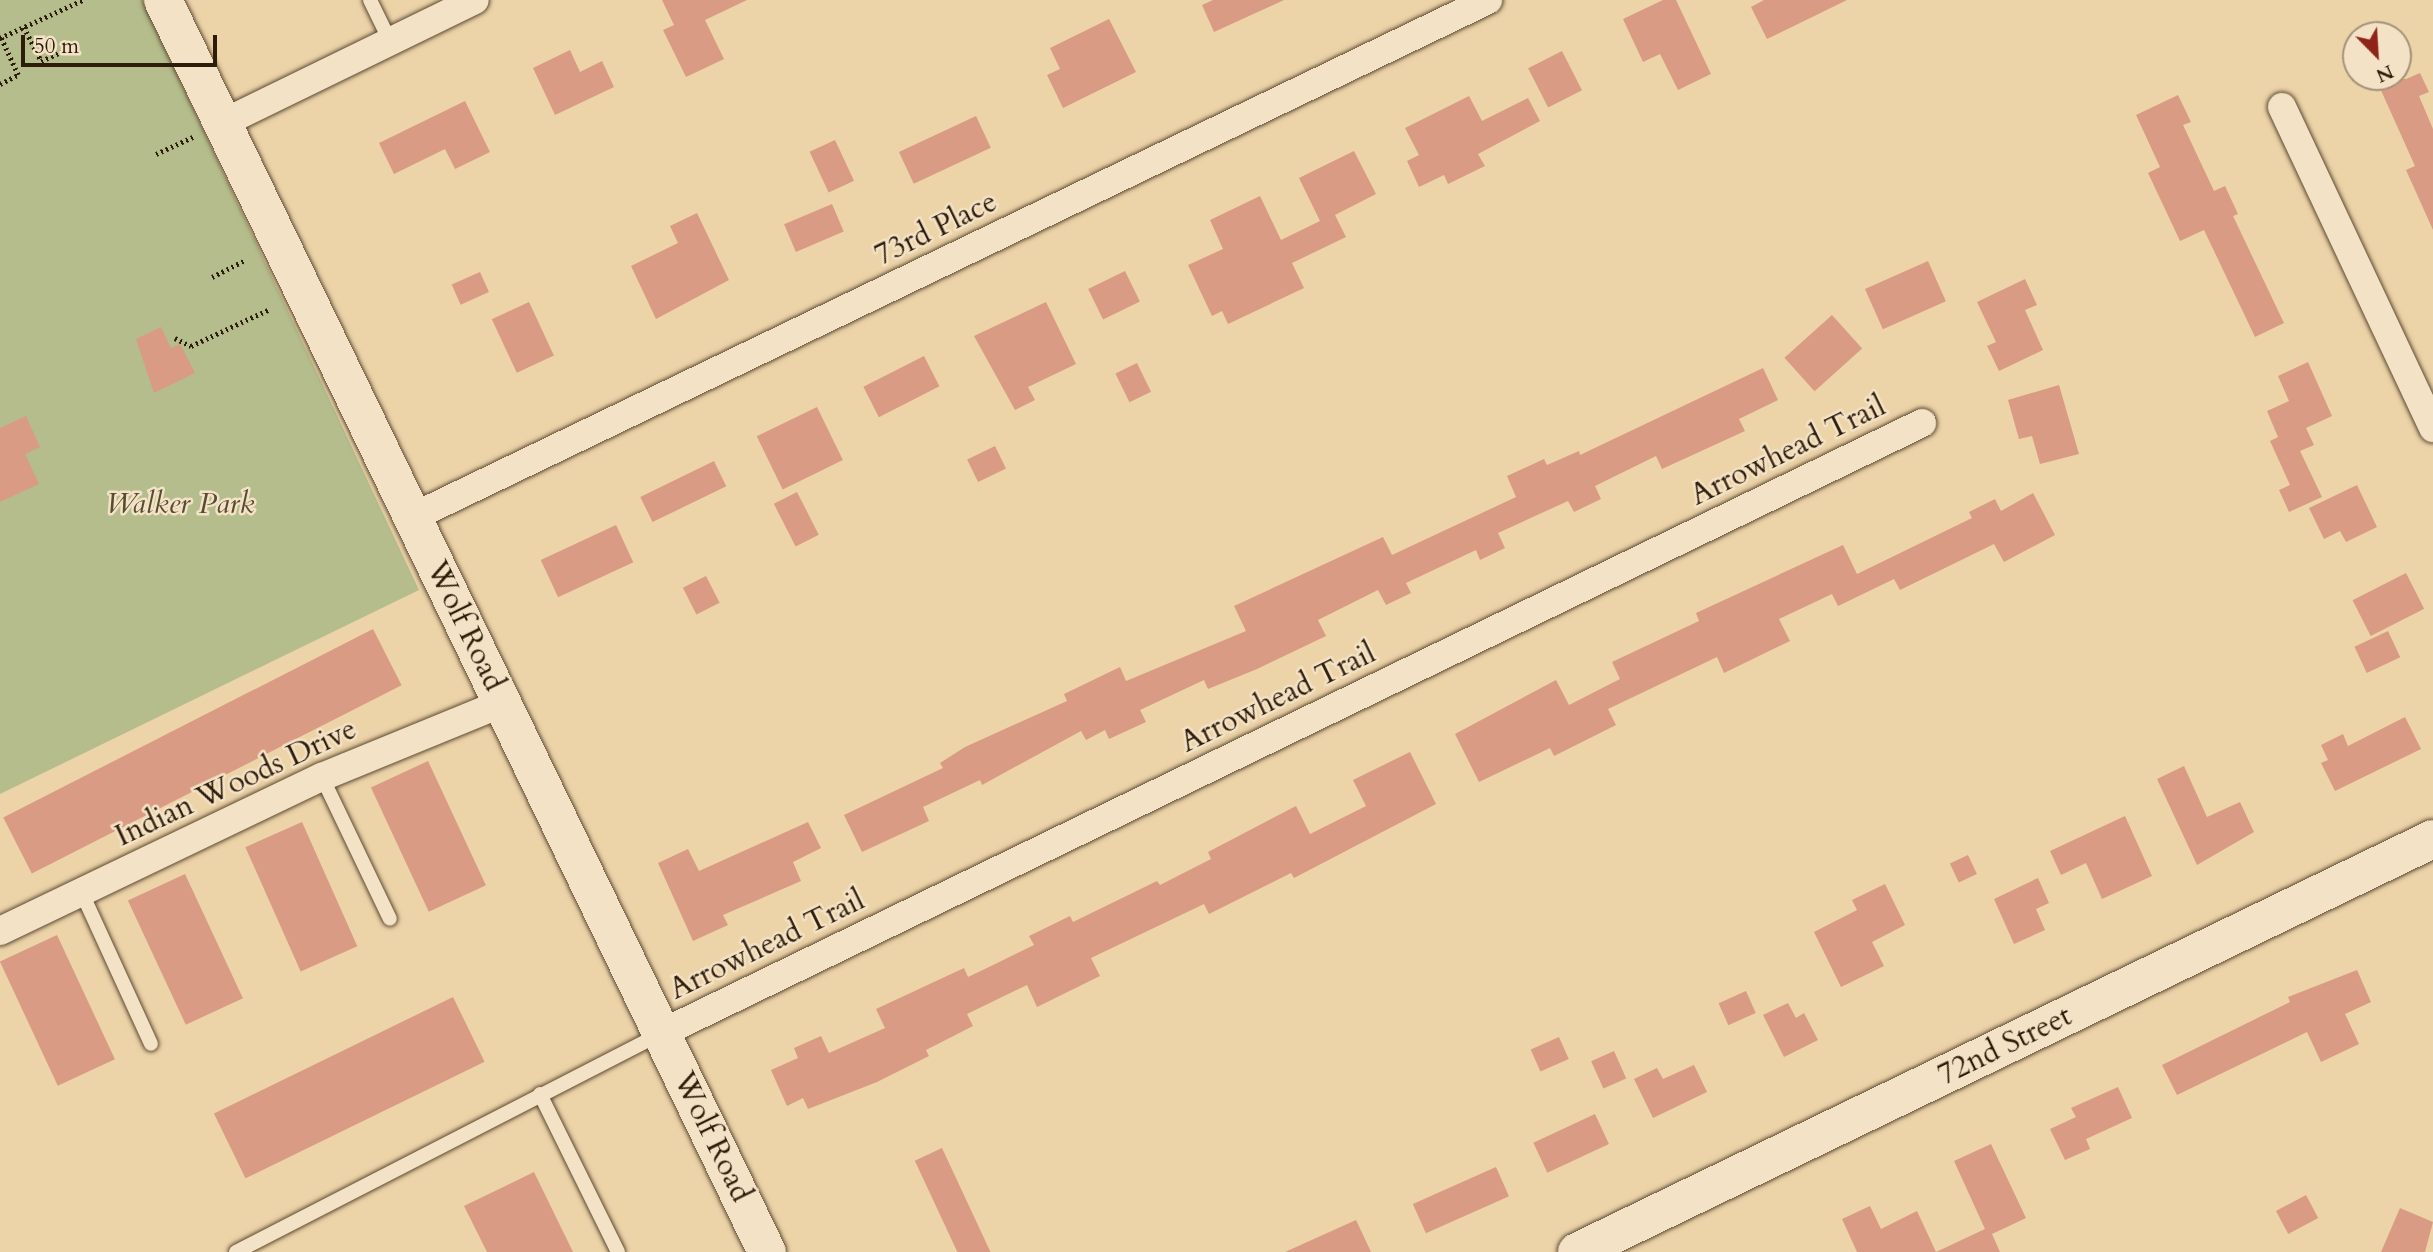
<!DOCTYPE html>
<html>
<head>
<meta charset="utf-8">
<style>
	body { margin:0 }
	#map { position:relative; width:2433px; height:1252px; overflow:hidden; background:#ecd3a8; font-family:Cardo,serif }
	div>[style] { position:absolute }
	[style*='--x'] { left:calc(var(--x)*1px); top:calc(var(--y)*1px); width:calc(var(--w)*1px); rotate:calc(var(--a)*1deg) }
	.green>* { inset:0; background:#b4bd8b }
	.building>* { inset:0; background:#da9b84; transform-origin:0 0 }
	.path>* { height:4.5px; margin-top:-2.25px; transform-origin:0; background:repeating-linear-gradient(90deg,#2e1c0a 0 2px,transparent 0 5.5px) }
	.roads { filter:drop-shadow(0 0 2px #5e4a32) drop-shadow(0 0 2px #5e4a32) }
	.lane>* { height:14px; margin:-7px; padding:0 7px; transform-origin:7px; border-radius:7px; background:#f3e2c6 }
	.street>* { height:28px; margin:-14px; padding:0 14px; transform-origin:14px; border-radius:14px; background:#f3e2c6 }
	.secondary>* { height:38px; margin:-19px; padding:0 19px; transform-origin:19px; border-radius:19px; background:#f3e2c6 }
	span { translate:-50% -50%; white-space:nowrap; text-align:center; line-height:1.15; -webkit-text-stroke:5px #f3e2c6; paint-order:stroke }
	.street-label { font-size:30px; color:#2e1c0a }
	.park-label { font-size:30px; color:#564c31; font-style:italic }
	.north { position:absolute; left:2342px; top:21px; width:70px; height:70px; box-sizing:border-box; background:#f3e2c6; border:2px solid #a4937b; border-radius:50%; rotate:156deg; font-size:19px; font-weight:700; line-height:28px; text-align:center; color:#2e1c0a }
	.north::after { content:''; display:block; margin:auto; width:24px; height:32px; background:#8f2418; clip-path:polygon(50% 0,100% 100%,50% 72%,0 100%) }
	.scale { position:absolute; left:21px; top:35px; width:196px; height:32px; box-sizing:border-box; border:4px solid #2e1c0a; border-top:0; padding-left:9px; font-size:21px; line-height:24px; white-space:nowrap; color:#2e1c0a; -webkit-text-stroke:5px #f3e2c6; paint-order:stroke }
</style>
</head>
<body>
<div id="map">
	<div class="green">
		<i style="clip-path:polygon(0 0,142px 0,419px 590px,0 794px)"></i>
	</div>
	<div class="building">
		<i style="clip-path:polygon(662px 0,747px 0,705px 20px,724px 59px,686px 77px,663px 30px,674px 25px)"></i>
		<i style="clip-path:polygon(1213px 0,1284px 0,1214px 32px,1202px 5px)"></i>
		<i style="clip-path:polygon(1663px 0,1676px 0,1711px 74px,1678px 90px,1660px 54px,1643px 62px,1623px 19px)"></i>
		<i style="clip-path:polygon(1764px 0,1847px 0,1767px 39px,1751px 7px)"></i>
		<i style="clip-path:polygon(1109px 19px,1136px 72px,1063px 108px,1047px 75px,1060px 69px,1050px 48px)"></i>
		<i style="clip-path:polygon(570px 50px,580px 72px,602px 61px,614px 87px,555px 115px,533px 68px)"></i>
		<i style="left:1562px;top:51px;width:44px;height:38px;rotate:63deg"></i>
		<i style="clip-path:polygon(2420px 73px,2429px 92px,2419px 96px,2433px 129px,2433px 230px,2406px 170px,2415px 166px,2375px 77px,2406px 79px)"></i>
		<i style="clip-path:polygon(2178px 95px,2191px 122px,2183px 125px,2214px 191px,2225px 186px,2238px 214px,2233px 216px,2284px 323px,2255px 337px,2204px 230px,2180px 241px,2148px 173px,2160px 167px,2136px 115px)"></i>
		<i style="clip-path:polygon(1469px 96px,1482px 121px,1528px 98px,1540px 121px,1478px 154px,1485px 166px,1448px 184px,1444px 175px,1419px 187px,1407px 161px,1419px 155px,1405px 128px)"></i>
		<i style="clip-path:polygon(465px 101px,490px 152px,455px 169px,445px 149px,394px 174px,379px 143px)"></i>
		<i style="left:976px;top:116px;width:35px;height:85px;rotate:65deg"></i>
		<i style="left:835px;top:140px;width:45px;height:28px;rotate:65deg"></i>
		<i style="clip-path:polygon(1354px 151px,1376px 194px,1335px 215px,1346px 237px,1292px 263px,1304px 288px,1228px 324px,1222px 311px,1212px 316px,1188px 265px,1223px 249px,1210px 220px,1260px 196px,1281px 240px,1320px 221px,1299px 178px)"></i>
		<i style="left:832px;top:204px;width:30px;height:52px;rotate:67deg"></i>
		<i style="clip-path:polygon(697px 213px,729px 280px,656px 319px,631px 266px,678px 243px,670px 226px)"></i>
		<i style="left:1928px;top:261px;width:44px;height:69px;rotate:66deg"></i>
		<i style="left:1125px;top:271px;width:34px;height:41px;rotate:64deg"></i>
		<i style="left:480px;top:272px;width:22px;height:31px;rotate:66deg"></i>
		<i style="clip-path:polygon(2025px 279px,2037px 305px,2025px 310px,2043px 350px,1999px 371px,1987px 346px,1996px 342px,1977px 302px)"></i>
		<i style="left:529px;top:302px;width:59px;height:41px;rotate:65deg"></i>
		<i style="clip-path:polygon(1046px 302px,1076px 364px,1028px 387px,1035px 400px,1015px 410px,974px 336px)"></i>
		<i style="left:1832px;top:315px;width:45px;height:64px;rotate:48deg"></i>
		<i style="clip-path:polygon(161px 327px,171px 348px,180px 344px,195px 373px,154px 393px,136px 339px)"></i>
		<i style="left:924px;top:356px;width:34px;height:68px;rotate:63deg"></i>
		<i style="clip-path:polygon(2308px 362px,2332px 416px,2306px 428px,2314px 445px,2300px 451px,2322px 497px,2289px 512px,2279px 490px,2290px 485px,2270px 441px,2278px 437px,2267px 411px,2289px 401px,2278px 376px)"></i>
		<i style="left:1137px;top:363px;width:32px;height:24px;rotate:64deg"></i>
		<i style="clip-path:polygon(1763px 368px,1778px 400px,1739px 419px,1745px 431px,1662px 469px,1656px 456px,1595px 486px,1601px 499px,1574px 512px,1568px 501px,1498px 533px,1505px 548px,1480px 560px,1476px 550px,1406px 583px,1411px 593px,1386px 605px,1378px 590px,1318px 620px,1326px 636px,1257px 669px,1208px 689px,1204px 680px,1140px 710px,1146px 722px,1109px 739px,1105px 730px,1086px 740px,1081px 731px,982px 785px,980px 780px,923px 807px,929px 821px,862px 852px,844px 815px,943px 768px,940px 763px,965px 747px,1067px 701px,1064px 694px,1120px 667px,1126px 681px,1246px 631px,1234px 606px,1383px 537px,1392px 555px,1516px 497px,1507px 476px,1544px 459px,1547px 465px,1579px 451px,1580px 455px)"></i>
		<i style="clip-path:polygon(2059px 385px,2079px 454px,2040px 464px,2032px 436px,2019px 439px,2008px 400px)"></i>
		<i style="left:817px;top:407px;width:59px;height:67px;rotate:64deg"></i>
		<i style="clip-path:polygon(26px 416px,40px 447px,25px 454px,39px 484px,0 502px,0 428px)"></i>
		<i style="left:995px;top:446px;width:25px;height:31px;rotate:64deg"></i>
		<i style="left:714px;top:461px;width:28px;height:82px;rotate:64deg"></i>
		<i style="clip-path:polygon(2357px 485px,2377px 527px,2346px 542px,2340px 531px,2324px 539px,2309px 508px)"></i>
		<i style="left:797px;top:492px;width:48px;height:26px;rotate:63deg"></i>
		<i style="clip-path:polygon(2033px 493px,2055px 535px,2004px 562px,1994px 544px,1900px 590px,1894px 579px,1838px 606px,1832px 594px,1779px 619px,1790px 641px,1724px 673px,1717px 657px,1608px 709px,1616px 725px,1554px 756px,1550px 748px,1479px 782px,1455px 734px,1556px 680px,1569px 705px,1620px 679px,1612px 662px,1699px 621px,1696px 613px,1843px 545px,1857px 574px,1972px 518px,1969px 512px,1995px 499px,2001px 511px)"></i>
		<i style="left:616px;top:525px;width:41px;height:83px;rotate:65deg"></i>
		<i style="left:2406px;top:573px;width:40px;height:60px;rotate:63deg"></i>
		<i style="left:706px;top:576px;width:30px;height:26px;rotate:63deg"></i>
		<i style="left:373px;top:629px;width:63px;height:415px;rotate:63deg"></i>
		<i style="left:2388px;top:631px;width:29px;height:37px;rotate:65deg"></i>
		<i style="clip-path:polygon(2405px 717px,2421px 749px,2335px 791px,2321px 763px,2328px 760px,2321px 745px,2343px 734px,2348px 746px)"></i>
		<i style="clip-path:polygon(1410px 752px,1436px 804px,1294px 878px,1291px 873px,1209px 914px,1204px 904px,1091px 958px,1100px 976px,1037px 1007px,1027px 985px,967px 1014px,973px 1026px,926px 1050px,929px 1056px,877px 1082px,808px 1109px,803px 1098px,787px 1106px,771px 1070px,798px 1058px,794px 1048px,821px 1036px,829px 1053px,885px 1028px,876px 1009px,964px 968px,968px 977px,989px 967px,1034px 945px,1029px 936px,1070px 916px,1073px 922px,1157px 881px,1160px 885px,1211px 859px,1208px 852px,1296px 806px,1310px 834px,1366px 806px,1353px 780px)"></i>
		<i style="left:428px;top:761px;width:137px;height:63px;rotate:65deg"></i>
		<i style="clip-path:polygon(2184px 766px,2207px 817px,2240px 802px,2254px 832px,2197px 865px,2157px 779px)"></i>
		<i style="clip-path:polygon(2125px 816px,2152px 876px,2102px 899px,2086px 863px,2061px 875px,2050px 851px)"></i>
		<i style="left:302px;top:822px;width:136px;height:62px;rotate:66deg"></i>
		<i style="clip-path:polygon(808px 822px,821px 848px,793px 862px,801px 881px,723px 915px,728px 925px,693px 941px,658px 863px,688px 849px,699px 871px)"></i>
		<i style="left:1968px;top:855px;width:21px;height:20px;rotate:65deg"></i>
		<i style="left:185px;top:874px;width:137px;height:63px;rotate:65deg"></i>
		<i style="clip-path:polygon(2038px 878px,2049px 903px,2036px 909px,2045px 930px,2014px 944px,1994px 899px)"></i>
		<i style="clip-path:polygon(1885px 884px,1905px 925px,1872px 942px,1884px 966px,1841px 987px,1814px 932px,1857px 910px,1852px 900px)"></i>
		<i style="left:57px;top:935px;width:137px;height:63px;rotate:65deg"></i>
		<i style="clip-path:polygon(2357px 970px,2371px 1002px,2345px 1014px,2359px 1044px,2321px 1062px,2307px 1032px,2177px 1095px,2162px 1065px,2290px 1002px,2288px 997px)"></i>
		<i style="left:1746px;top:991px;width:24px;height:30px;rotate:66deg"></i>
		<i style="left:453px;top:997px;width:72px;height:266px;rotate:64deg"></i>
		<i style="clip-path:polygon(1788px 1003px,1796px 1018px,1804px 1013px,1818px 1040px,1784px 1057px,1763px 1015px)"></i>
		<i style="left:1559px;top:1037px;width:24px;height:31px;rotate:66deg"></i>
		<i style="left:1614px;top:1051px;width:30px;height:25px;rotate:66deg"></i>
		<i style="clip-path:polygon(1694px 1065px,1707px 1092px,1653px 1118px,1634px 1079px,1657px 1068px,1663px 1079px)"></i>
		<i style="clip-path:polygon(2118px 1087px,2132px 1118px,2086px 1139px,2090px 1149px,2065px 1160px,2050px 1129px,2076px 1117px,2071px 1108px)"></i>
		<i style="left:1595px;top:1114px;width:33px;height:68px;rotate:65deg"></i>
		<i style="clip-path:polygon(1991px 1144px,2026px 1218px,1992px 1234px,2000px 1252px,1936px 1252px,1985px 1229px,1954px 1161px)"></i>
		<i style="left:942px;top:1148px;width:115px;height:30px;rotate:65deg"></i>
		<i style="left:1496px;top:1167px;width:32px;height:91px;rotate:66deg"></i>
		<i style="clip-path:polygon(534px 1172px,573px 1252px,487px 1252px,464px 1206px)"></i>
		<i style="left:2306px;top:1195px;width:26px;height:34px;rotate:62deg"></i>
		<i style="clip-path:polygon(1870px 1206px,1881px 1229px,1917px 1211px,1936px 1252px,1857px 1252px,1842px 1219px)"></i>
		<i style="clip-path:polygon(2400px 1208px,2433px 1222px,2425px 1252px,2381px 1252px)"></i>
		<i style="clip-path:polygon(1356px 1220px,1371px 1252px,1285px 1252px)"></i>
	</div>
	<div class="path">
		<i style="--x:24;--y:27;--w:38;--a:63"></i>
		<i style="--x:41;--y:61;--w:22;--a:-24"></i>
		<i style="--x:0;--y:38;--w:91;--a:-24.6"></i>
		<i style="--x:0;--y:84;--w:20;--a:-27"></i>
		<i style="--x:18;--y:75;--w:41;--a:-114.7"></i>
		<i style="--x:156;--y:154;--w:41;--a:-24.7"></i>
		<i style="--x:212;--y:277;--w:36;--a:-27"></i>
		<i style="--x:175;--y:338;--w:18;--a:27"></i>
		<i style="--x:191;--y:346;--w:85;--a:-25.1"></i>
	</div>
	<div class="roads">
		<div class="lane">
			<i style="--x:370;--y:0;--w:46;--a:64"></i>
			<i style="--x:322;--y:777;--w:157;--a:64.4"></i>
			<i style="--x:81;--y:891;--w:168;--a:65.4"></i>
			<i style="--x:540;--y:1094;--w:176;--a:63.7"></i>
			<i style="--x:236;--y:1252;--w:478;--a:-27.2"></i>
		</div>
		<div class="street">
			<i style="--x:2282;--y:107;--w:355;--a:64.8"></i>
			<i style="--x:223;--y:123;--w:280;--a:-26"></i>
			<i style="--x:413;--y:517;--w:1193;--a:-25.68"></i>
			<i style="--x:0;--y:931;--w:357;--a:-25.6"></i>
			<i style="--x:322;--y:777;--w:195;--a:-22.3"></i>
			<i style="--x:662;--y:1033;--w:1400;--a:-25.83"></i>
		</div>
		<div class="secondary">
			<i style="--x:163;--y:0;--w:1390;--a:64.25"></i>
			<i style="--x:1577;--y:1252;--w:950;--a:-25.76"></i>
		</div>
	</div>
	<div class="street-label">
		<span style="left:936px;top:229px;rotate:-26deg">73rd Place</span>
		<span style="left:1788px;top:451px;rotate:-26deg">Arrowhead Trail</span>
		<span style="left:465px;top:626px;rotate:64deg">Wolf Road</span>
		<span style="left:1278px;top:698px;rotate:-26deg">Arrowhead Trail</span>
		<span style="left:236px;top:783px;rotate:-25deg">Indian Woods Drive</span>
		<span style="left:767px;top:945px;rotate:-26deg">Arrowhead Trail</span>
		<span style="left:2005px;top:1046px;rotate:-26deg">72nd Street</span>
		<span style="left:712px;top:1137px;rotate:64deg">Wolf Road</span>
	</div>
	<div class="park-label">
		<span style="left:180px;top:504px">Walker Park</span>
	</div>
	<div class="north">N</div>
	<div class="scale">50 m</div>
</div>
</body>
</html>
